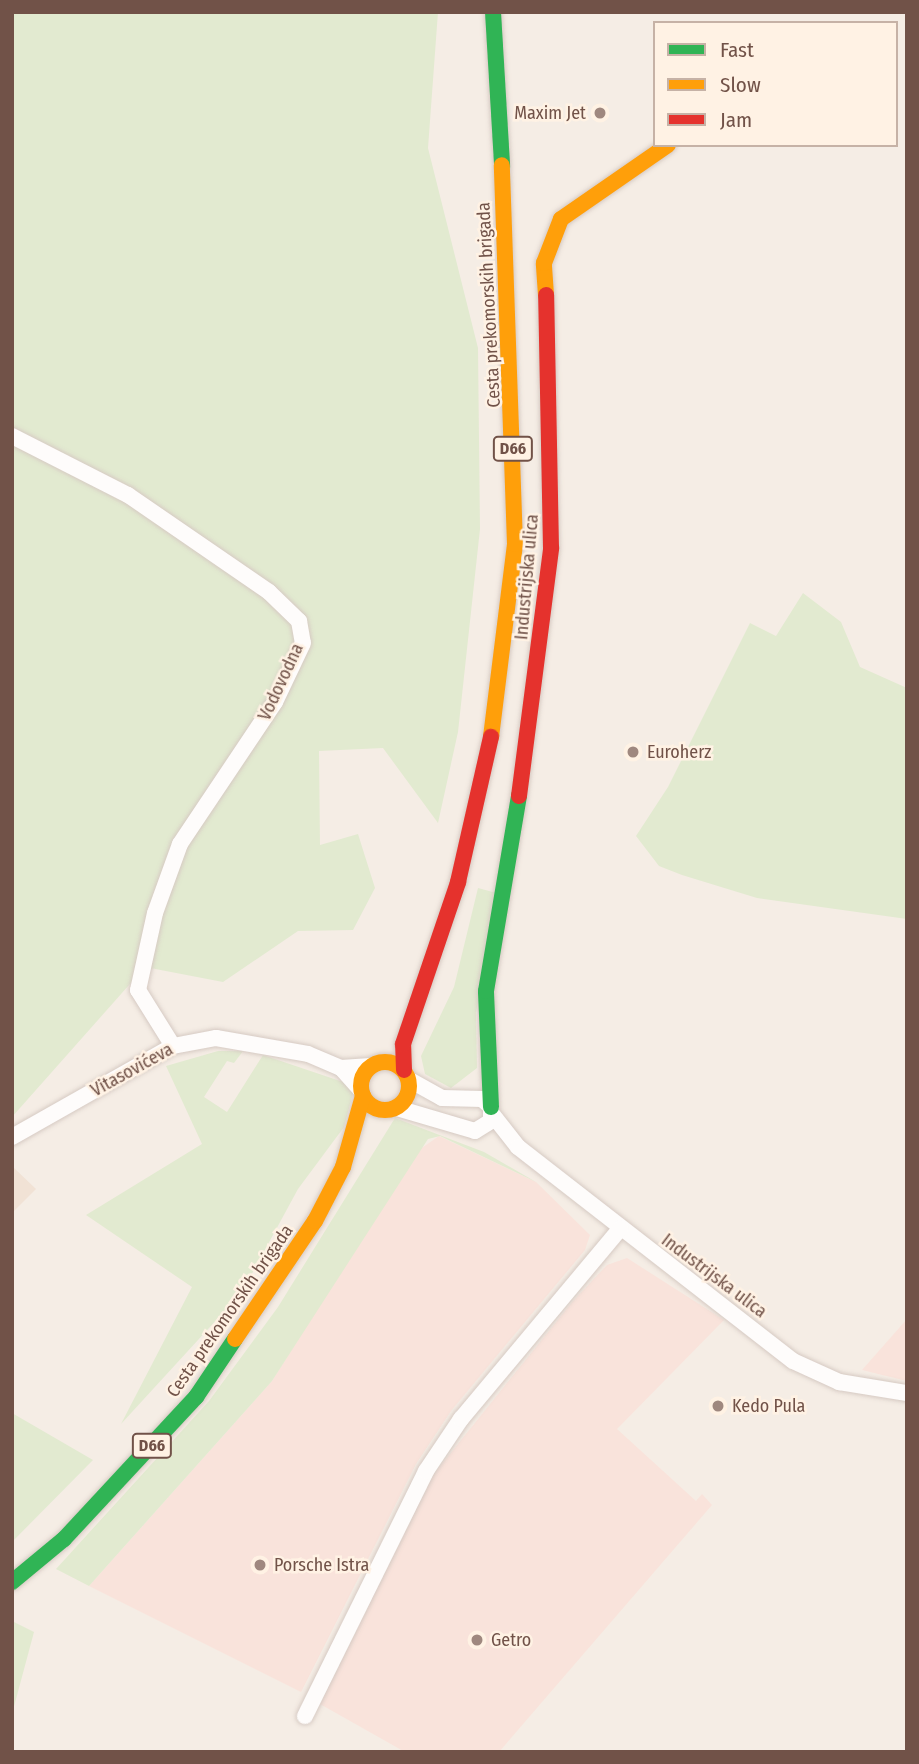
<!DOCTYPE html>
<html>
<head>
<meta charset="utf-8">
<style>
	body { margin:0 }
	#map { position:relative; width:919px; height:1764px; overflow:hidden; background:#f5ede5; font-family:"Fira Sans Condensed",sans-serif }
	div>[style] { position:absolute }
	[style*='--x'] { left:calc(var(--x)*1px); top:calc(var(--y)*1px); width:calc(var(--w)*1px); rotate:calc(var(--a)*1deg) }
	.residential>* { inset:0; background:#f1e2d5 }
	.commercial>* { inset:0; background:#f9e3db }
	.green>* { inset:0; background:#e2ead0 }
	.roads { filter:drop-shadow(0 0 2px #d6cac3) drop-shadow(0 0 2px #d6cac3) }
	.street>* { height:16px; margin:-8px; padding:0 8px; transform-origin:8px; border-radius:8px; background:#fefcfb }
	.fast>* { height:16px; margin:-8px; padding:0 8px; transform-origin:8px; border-radius:8px; background:#30b455 }
	.slow>* { height:16px; margin:-8px; padding:0 8px; transform-origin:8px; border-radius:8px; background:#ff9f0a }
	.slow>.ring { margin:-8px; padding:0; box-sizing:content-box; background:none; border:16px solid #ff9f0a; border-radius:50% }
	.jam>* { height:16px; margin:-8px; padding:0 8px; transform-origin:8px; border-radius:8px; background:#e5322d }
	.dots>* { width:19px; height:19px; translate:-50% -50%; box-sizing:border-box; border:4px solid #fff2e4; border-radius:50% }
	span { translate:-50% -50%; white-space:nowrap; text-align:center; line-height:1.15; -webkit-text-stroke:5px #fff2e4; paint-order:stroke }
	.shield-label span { padding:2px 5px; background:#fff2e4; border:2px solid; border-radius:5px; -webkit-text-stroke-width:0 }
	.shield-label { font-size:16px; color:#715248; font-weight:700 }
	.poi-label { font-size:18px; color:#715248 }
	.right { translate:-100% -50%; text-align:right }
	.left { translate:0 -50%; text-align:left }
	.street-label { font-size:18px; color:#715248 }
	.frame { position:absolute; inset:0; border:14px solid #715248; pointer-events:none }
	.legend { position:absolute; left:653px; top:21px; width:245px; height:126px; box-sizing:border-box; background:#fff2e4; border:2px solid #c6b2a6; margin:0; padding:9px 12px; list-style:none; font-size:21px; color:#715248 }
	.legend li { display:flex; align-items:center; gap:14px; height:35px }
	.legend b { width:35px; border:2px solid #c6b2a6 }
</style>
</head>
<body>
<div id="map">
	<div class="residential">
		<i style="clip-path:polygon(12px 1166px,36px 1189px,12px 1213px)"></i>
	</div>
	<div class="commercial">
		<i style="clip-path:polygon(439px 1136px,536px 1182px,590px 1235px,585px 1250px,451px 1411px,416px 1464px,301px 1692px,89px 1586px,272px 1381px,416px 1152px)"></i>
		<i style="clip-path:polygon(627px 1258px,724px 1320px,617px 1429px,696px 1501px,702px 1494px,712px 1505px,499px 1752px,405px 1752px,320px 1704px,433px 1475px,573px 1301px,607px 1265px)"></i>
		<i style="clip-path:polygon(907px 1319px,907px 1381px,862px 1370px)"></i>
	</div>
	<div class="green">
		<i style="clip-path:polygon(12px 12px,438px 12px,428px 148px,478px 348px,480px 529px,458px 732px,438px 823px,383px 748px,319px 751px,320px 845px,358px 834px,375px 888px,353px 930px,298px 931px,223px 982px,145px 967px,12px 1117px)"></i>
		<i style="clip-path:polygon(803px 593px,841px 622px,860px 667px,907px 688px,907px 919px,757px 898px,682px 875px,659px 866px,636px 836px,668px 787px,750px 623px,776px 636px)"></i>
		<i style="clip-path:polygon(478px 888px,500px 894px,476px 1012px,477px 1068px,451px 1088px,425px 1074px,421px 1056px,454px 987px)"></i>
		<i style="clip-path:polygon(218px 1051px,243px 1051px,234px 1063px,227px 1061px,204px 1097px,227px 1112px,263px 1055px,346px 1083px,353px 1093px,344px 1127px,298px 1189px,242px 1292px,121px 1424px,192px 1287px,86px 1215px,202px 1144px,166px 1066px)"></i>
		<i style="clip-path:polygon(395px 1118px,484px 1152px,536px 1182px,440px 1136px,428px 1139px,272px 1381px,89px 1586px,56px 1569px,209px 1401px,278px 1307px)"></i>
		<i style="clip-path:polygon(12px 1413px,93px 1460px,12px 1542px)"></i>
		<i style="clip-path:polygon(12px 1621px,34px 1632px,12px 1714px)"></i>
	</div>
	<div class="roads">
		<div class="street">
			<i style="--x:12;--y:436;--w:130;--a:27"></i>
			<i style="--x:128;--y:495;--w:171;--a:34.5"></i>
			<i style="--x:269;--y:592;--w:42;--a:44"></i>
			<i style="--x:299;--y:621;--w:22;--a:80"></i>
			<i style="--x:303;--y:643;--w:65;--a:115.4"></i>
			<i style="--x:275;--y:702;--w:171;--a:123.8"></i>
			<i style="--x:180;--y:844;--w:73;--a:109.9"></i>
			<i style="--x:155;--y:913;--w:79;--a:102.4"></i>
			<i style="--x:138;--y:990;--w:66;--a:58"></i>
			<i style="--x:341;--y:1068;--w:30;--a:-4"></i>
			<i style="--x:397;--y:1108;--w:81;--a:16.4"></i>
			<i style="--x:475;--y:1131;--w:19;--a:-32"></i>
			<i style="--x:491;--y:1121;--w:14;--a:-90"></i>
			<i style="--x:491;--y:1107;--w:12;--a:-138"></i>
			<i style="--x:482;--y:1099;--w:40;--a:-178.6"></i>
			<i style="--x:442;--y:1098;--w:38;--a:-151"></i>
			<i style="--x:492;--y:1114;--w:42;--a:51.8"></i>
			<i style="--x:518;--y:1147;--w:348;--a:37.9"></i>
			<i style="--x:793;--y:1361;--w:51;--a:24.5"></i>
			<i style="--x:839;--y:1382;--w:69;--a:9.2"></i>
			<i style="--x:12;--y:1137;--w:185;--a:-29.5"></i>
			<i style="--x:173;--y:1046;--w:44;--a:-10.5"></i>
			<i style="--x:216;--y:1038;--w:93;--a:9.9"></i>
			<i style="--x:308;--y:1054;--w:36;--a:23"></i>
			<i style="--x:341;--y:1068;--w:30;--a:48"></i>
			<i style="--x:305;--y:1716;--w:273;--a:-63.7"></i>
			<i style="--x:426;--y:1471;--w:63;--a:-56.1"></i>
			<i style="--x:461;--y:1419;--w:248;--a:-50.1"></i>
		</div>
		<div class="fast">
			<i style="--x:493;--y:12;--w:153;--a:86.6"></i>
			<i style="--x:491;--y:1107;--w:116;--a:-92.5"></i>
			<i style="--x:486;--y:991;--w:198;--a:-80.4"></i>
			<i style="--x:12;--y:1582;--w:67;--a:-39.6"></i>
			<i style="--x:64;--y:1539;--w:194;--a:-47.1"></i>
			<i style="--x:196;--y:1397;--w:70;--a:-56.1"></i>
		</div>
		<div class="slow">
			<i style="--x:546;--y:295;--w:32;--a:-94"></i>
			<i style="--x:544;--y:263;--w:47;--a:-68.9"></i>
			<i style="--x:561;--y:219;--w:130;--a:-34.7"></i>
			<i style="--x:491;--y:737;--w:194;--a:-82.9"></i>
			<i style="--x:515;--y:544;--w:379;--a:-92"></i>
			<i class="ring" style="left:361px;top:1062px;width:32px;height:32px"></i>
			<i style="--x:235;--y:1339;--w:143;--a:-55.9"></i>
			<i style="--x:315;--y:1221;--w:61;--a:-62.6"></i>
			<i style="--x:343;--y:1167;--w:74;--a:-74.3"></i>
		</div>
		<div class="jam">
			<i style="--x:519;--y:796;--w:250;--a:-82.6"></i>
			<i style="--x:551;--y:548;--w:253;--a:-91.1"></i>
			<i style="--x:404;--y:1070;--w:26;--a:-92"></i>
			<i style="--x:403;--y:1044;--w:171;--a:-71.2"></i>
			<i style="--x:458;--y:882;--w:149;--a:-77.2"></i>
		</div>
	</div>
	<div class="dots">
		<i style="left:600px;top:113px;background:#9f887f"></i>
		<i style="left:633px;top:752px;background:#9f887f"></i>
		<i style="left:718px;top:1406px;background:#9f887f"></i>
		<i style="left:260px;top:1565px;background:#9f887f"></i>
		<i style="left:477px;top:1640px;background:#9f887f"></i>
	</div>
	<div class="shield-label">
		<span style="left:513px;top:449px">D66</span>
		<span style="left:152px;top:1446px">D66</span>
	</div>
	<div class="poi-label">
		<span class="right" style="left:586px;top:113px">Maxim Jet</span>
		<span class="left" style="left:647px;top:752px">Euroherz</span>
		<span class="left" style="left:732px;top:1406px">Kedo Pula</span>
		<span class="left" style="left:274px;top:1565px">Porsche Istra</span>
		<span class="left" style="left:491px;top:1640px">Getro</span>
	</div>
	<div class="street-label">
		<span style="left:489px;top:305px;rotate:-93deg">Cesta prekomorskih brigada</span>
		<span style="left:527px;top:577px;rotate:-85deg">Industrijska ulica</span>
		<span style="left:281px;top:682px;rotate:-65deg">Vodovodna</span>
		<span style="left:132px;top:1070px;rotate:-29deg">Vitasovićeva</span>
		<span style="left:714px;top:1276px;rotate:37deg">Industrijska ulica</span>
		<span style="left:230px;top:1311px;rotate:-55deg">Cesta prekomorskih brigada</span>
	</div>
	<div class="frame"></div>
	<ul class="legend">
	<li><b style="height:9px;background:#30b455"></b>Fast</li>
	<li><b style="height:9px;background:#ff9f0a"></b>Slow</li>
	<li><b style="height:9px;background:#e5322d"></b>Jam</li>
	</ul>
</div>
</body>
</html>
